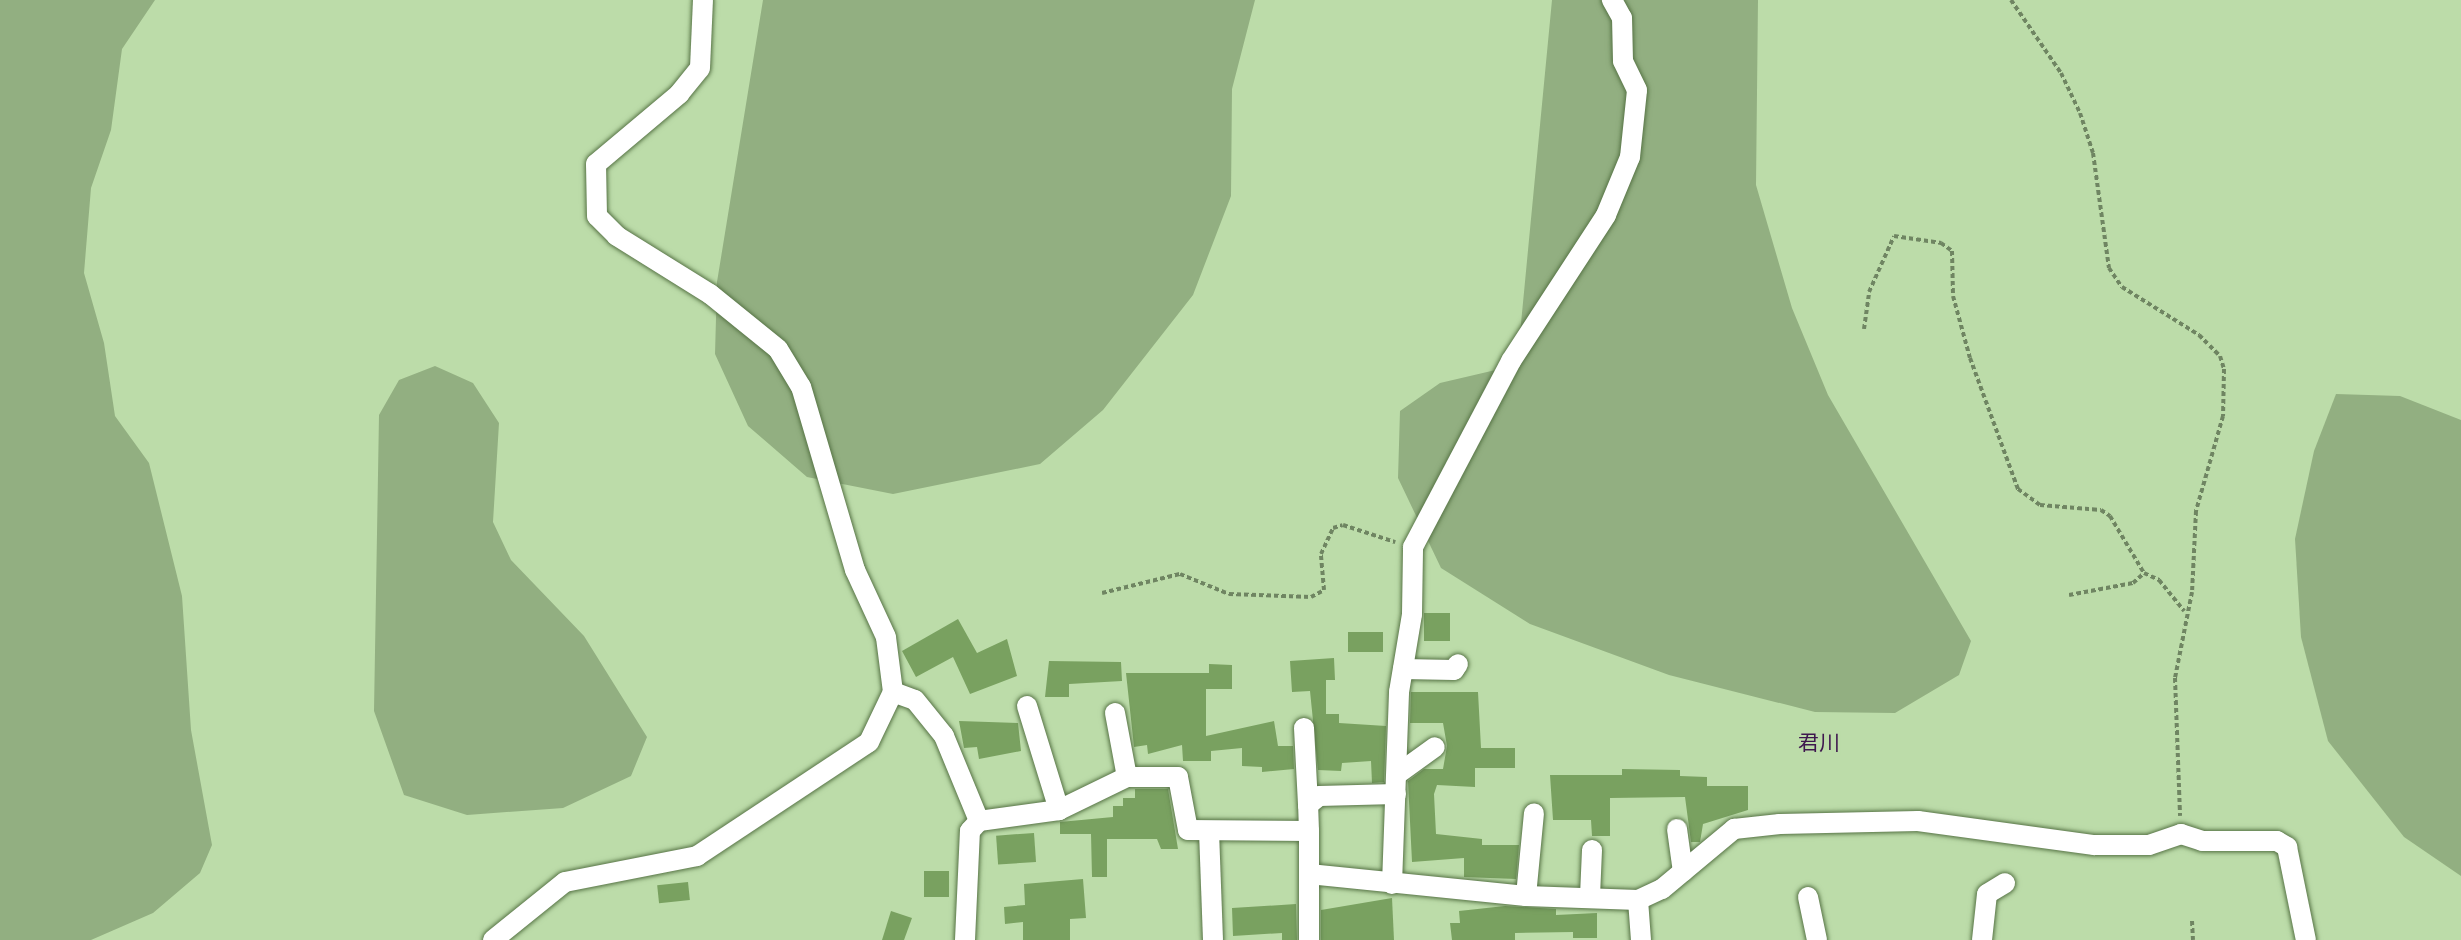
<!DOCTYPE html>
<html>
<head>
<meta charset="utf-8">
<style>
	body { margin:0 }
	#map { position:relative; width:2461px; height:940px; overflow:hidden; background:#bcdca9; font-family:Cabin,"Noto Sans JP",sans-serif }
	div>[style] { position:absolute }
	[style*='--x'] { left:calc(var(--x)*1px); top:calc(var(--y)*1px); width:calc(var(--w)*1px); rotate:calc(var(--a)*1deg) }
	.green>* { inset:0; background:#92af81 }
	.building>* { inset:0; background:#79a160; transform-origin:0 0 }
	.path>* { height:4px; margin-top:-2px; transform-origin:0; background:repeating-linear-gradient(90deg,#6f8562 0 4.5px,transparent 0 7.5px) }
	.roads { filter:drop-shadow(0 0 2px #577446) drop-shadow(0 0 2px #577446) }
	.minor>* { height:20px; margin:-10px; padding:0 10px; transform-origin:10px; border-radius:10px; background:#fff }
	span { translate:-50% -50%; white-space:nowrap; text-align:center; line-height:1.15; -webkit-text-stroke:6px #bcdca9; paint-order:stroke }
	.quarter-label { font-size:21px; color:#3e184e }
</style>
</head>
<body>
<div id="map">
	<div class="green">
		<i style="clip-path:polygon(0 0,155px 0,122px 49px,111px 130px,91px 188px,84px 273px,104px 343px,115px 416px,149px 463px,182px 596px,191px 730px,212px 845px,200px 873px,153px 913px,91px 940px,0 940px)"></i>
		<i style="clip-path:polygon(763px 0,1255px 0,1232px 89px,1231px 196px,1193px 295px,1103px 410px,1040px 464px,893px 494px,807px 477px,748px 426px,715px 354px,717px 282px)"></i>
		<i style="clip-path:polygon(1552px 0,1758px 0,1756px 185px,1792px 308px,1828px 395px,1971px 641px,1959px 675px,1895px 713px,1815px 712px,1669px 675px,1530px 624px,1441px 568px,1398px 478px,1400px 411px,1440px 383px,1517px 365px)"></i>
		<i style="clip-path:polygon(435px 366px,473px 383px,499px 423px,493px 522px,511px 560px,584px 636px,647px 737px,631px 776px,563px 808px,467px 815px,404px 795px,374px 711px,379px 415px,399px 380px)"></i>
		<i style="clip-path:polygon(2336px 394px,2400px 396px,2461px 420px,2461px 876px,2404px 837px,2328px 741px,2301px 637px,2295px 539px,2314px 451px)"></i>
	</div>
	<div class="building">
		<i style="left:1424px;top:613px;width:26px;height:28px"></i>
		<i style="clip-path:polygon(958px 619px,977px 653px,1007px 639px,1017px 676px,970px 694px,953px 657px,916px 677px,902px 651px)"></i>
		<i style="left:1348px;top:632px;width:35px;height:20px"></i>
		<i style="clip-path:polygon(1334px 658px,1335px 680px,1326px 680px,1326px 714px,1339px 714px,1339px 723px,1386px 726px,1384px 782px,1372px 783px,1371px 761px,1342px 763px,1341px 771px,1318px 770px,1310px 691px,1292px 692px,1290px 661px)"></i>
		<i style="clip-path:polygon(1049px 661px,1121px 662px,1122px 681px,1069px 684px,1069px 697px,1045px 697px)"></i>
		<i style="clip-path:polygon(1209px 664px,1232px 665px,1232px 689px,1206px 689px,1206px 736px,1274px 721px,1278px 746px,1293px 746px,1294px 769px,1262px 772px,1262px 767px,1242px 766px,1242px 748px,1211px 751px,1211px 761px,1183px 761px,1182px 745px,1148px 754px,1147px 745px,1134px 747px,1126px 673px,1209px 673px)"></i>
		<i style="clip-path:polygon(1411px 692px,1478px 692px,1481px 748px,1515px 748px,1515px 768px,1475px 768px,1475px 787px,1437px 785px,1434px 794px,1436px 834px,1482px 839px,1482px 845px,1519px 845px,1516px 879px,1464px 877px,1464px 858px,1412px 862px,1408px 781px,1424px 769px,1443px 769px,1447px 746px,1443px 723px,1410px 723px)"></i>
		<i style="clip-path:polygon(959px 721px,1018px 723px,1021px 751px,979px 759px,977px 747px,964px 748px)"></i>
		<i style="clip-path:polygon(1622px 769px,1680px 770px,1680px 776px,1707px 777px,1707px 786px,1748px 786px,1748px 810px,1703px 824px,1700px 842px,1691px 842px,1685px 797px,1610px 798px,1610px 836px,1592px 836px,1591px 820px,1553px 820px,1550px 775px,1622px 775px)"></i>
		<i style="clip-path:polygon(1135px 789px,1168px 789px,1178px 849px,1161px 849px,1157px 839px,1107px 839px,1107px 877px,1092px 877px,1091px 834px,1060px 834px,1060px 822px,1113px 817px,1113px 806px,1123px 806px,1123px 798px,1135px 798px)"></i>
		<i style="left:1034px;top:833px;width:29px;height:38px;rotate:86deg"></i>
		<i style="left:924px;top:871px;width:25px;height:26px"></i>
		<i style="clip-path:polygon(1083px 879px,1086px 918px,1070px 919px,1070px 940px,1023px 940px,1023px 922px,1005px 924px,1004px 907px,1025px 905px,1024px 884px)"></i>
		<i style="left:688px;top:882px;width:18px;height:31px;rotate:84deg"></i>
		<i style="clip-path:polygon(1392px 898px,1394px 940px,1321px 940px,1321px 910px)"></i>
		<i style="clip-path:polygon(1296px 904px,1297px 940px,1282px 940px,1282px 933px,1233px 936px,1232px 908px)"></i>
		<i style="clip-path:polygon(1505px 906px,1556px 909px,1556px 915px,1597px 913px,1597px 938px,1573px 938px,1573px 932px,1515px 933px,1515px 940px,1452px 940px,1450px 923px,1460px 923px,1459px 911px)"></i>
		<i style="clip-path:polygon(891px 911px,912px 918px,904px 940px,882px 940px)"></i>
	</div>
	<div class="path">
		<i style="--x:2011;--y:0;--w:88;--a:55.6"></i>
		<i style="--x:2061;--y:73;--w:44;--a:64.6"></i>
		<i style="--x:2080;--y:113;--w:42;--a:72"></i>
		<i style="--x:2093;--y:153;--w:116;--a:82.1"></i>
		<i style="--x:2109;--y:268;--w:23;--a:56"></i>
		<i style="--x:2122;--y:287;--w:91;--a:31.9"></i>
		<i style="--x:2199;--y:335;--w:30;--a:45"></i>
		<i style="--x:2220;--y:356;--w:14;--a:73"></i>
		<i style="--x:2224;--y:369;--w:47;--a:91.2"></i>
		<i style="--x:2223;--y:416;--w:99;--a:105.9"></i>
		<i style="--x:2196;--y:511;--w:81;--a:92.8"></i>
		<i style="--x:2192;--y:592;--w:88;--a:101.2"></i>
		<i style="--x:2175;--y:678;--w:138;--a:87.9"></i>
		<i style="--x:1864;--y:329;--w:37;--a:-82"></i>
		<i style="--x:1869;--y:292;--w:61;--a:-65.9"></i>
		<i style="--x:1894;--y:236;--w:48;--a:8.5"></i>
		<i style="--x:1941;--y:243;--w:14;--a:36"></i>
		<i style="--x:1952;--y:251;--w:45;--a:88.7"></i>
		<i style="--x:1953;--y:296;--w:64;--a:74.7"></i>
		<i style="--x:1970;--y:358;--w:140;--a:69.9"></i>
		<i style="--x:2018;--y:489;--w:27;--a:36"></i>
		<i style="--x:2040;--y:505;--w:61;--a:4.7"></i>
		<i style="--x:2101;--y:510;--w:11;--a:34"></i>
		<i style="--x:2110;--y:516;--w:66;--a:59.2"></i>
		<i style="--x:2144;--y:573;--w:17;--a:25"></i>
		<i style="--x:2159;--y:580;--w:40;--a:51"></i>
		<i style="--x:1102;--y:593;--w:80;--a:-13.7"></i>
		<i style="--x:1180;--y:574;--w:53;--a:22.2"></i>
		<i style="--x:1229;--y:594;--w:82;--a:2.1"></i>
		<i style="--x:1311;--y:597;--w:15;--a:-28"></i>
		<i style="--x:1324;--y:590;--w:36;--a:-95"></i>
		<i style="--x:1321;--y:554;--w:29;--a:-65"></i>
		<i style="--x:1333;--y:528;--w:10;--a:-17"></i>
		<i style="--x:1343;--y:525;--w:55;--a:18.1"></i>
		<i style="--x:2069;--y:595;--w:65;--a:-10.6"></i>
		<i style="--x:2133;--y:583;--w:15;--a:-42"></i>
		<i style="--x:2192;--y:921;--w:19;--a:87"></i>
	</div>
	<div class="roads">
		<div class="minor">
			<i style="--x:1403;--y:669;--w:51;--a:1.1"></i>
			<i style="--x:1454;--y:670;--w:7;--a:-56"></i>
			<i style="--x:893;--y:692;--w:23;--a:20"></i>
			<i style="--x:915;--y:700;--w:46;--a:51.1"></i>
			<i style="--x:944;--y:736;--w:92;--a:67.6"></i>
			<i style="--x:1027;--y:706;--w:109;--a:72.9"></i>
			<i style="--x:1115;--y:713;--w:65;--a:79.4"></i>
			<i style="--x:1304;--y:728;--w:77;--a:87"></i>
			<i style="--x:1399;--y:773;--w:44;--a:-35.8"></i>
			<i style="--x:1677;--y:829;--w:43;--a:82.1"></i>
			<i style="--x:1209;--y:831;--w:109;--a:87.9"></i>
			<i style="--x:1309;--y:831;--w:26;--a:-92"></i>
			<i style="--x:1308;--y:805;--w:14;--a:-39"></i>
			<i style="--x:1319;--y:796;--w:77;--a:-1.5"></i>
			<i style="--x:1309;--y:874;--w:66;--a:90"></i>
			<i style="--x:1392;--y:884;--w:192;--a:-87.9"></i>
			<i style="--x:1399;--y:692;--w:79;--a:-80.5"></i>
			<i style="--x:1412;--y:614;--w:67;--a:-89.1"></i>
			<i style="--x:1413;--y:547;--w:210;--a:-62.2"></i>
			<i style="--x:1511;--y:361;--w:174;--a:-56.9"></i>
			<i style="--x:1606;--y:215;--w:63;--a:-67.5"></i>
			<i style="--x:1630;--y:157;--w:67;--a:-84"></i>
			<i style="--x:1637;--y:90;--w:32;--a:-116"></i>
			<i style="--x:1623;--y:61;--w:43;--a:-91.3"></i>
			<i style="--x:1622;--y:18;--w:21;--a:-119"></i>
			<i style="--x:1526;--y:896;--w:83;--a:-84.5"></i>
			<i style="--x:1590;--y:896;--w:46;--a:-87.5"></i>
			<i style="--x:1808;--y:897;--w:44;--a:78.2"></i>
			<i style="--x:1638;--y:900;--w:40;--a:85.7"></i>
			<i style="--x:493;--y:940;--w:92;--a:-38.9"></i>
			<i style="--x:565;--y:882;--w:135;--a:-11.1"></i>
			<i style="--x:697;--y:856;--w:206;--a:-33.5"></i>
			<i style="--x:869;--y:742;--w:55;--a:-64.4"></i>
			<i style="--x:893;--y:692;--w:55;--a:-97.3"></i>
			<i style="--x:886;--y:637;--w:74;--a:-114.8"></i>
			<i style="--x:855;--y:570;--w:191;--a:-106.4"></i>
			<i style="--x:801;--y:387;--w:44;--a:-121.2"></i>
			<i style="--x:778;--y:349;--w:87;--a:-141"></i>
			<i style="--x:710;--y:294;--w:110;--a:-148.1"></i>
			<i style="--x:617;--y:236;--w:28;--a:-135"></i>
			<i style="--x:597;--y:216;--w:52;--a:-91.1"></i>
			<i style="--x:596;--y:164;--w:109;--a:-40.1"></i>
			<i style="--x:679;--y:94;--w:33;--a:-51"></i>
			<i style="--x:700;--y:68;--w:68;--a:-87.5"></i>
			<i style="--x:965;--y:940;--w:109;--a:-87.4"></i>
			<i style="--x:970;--y:831;--w:13;--a:-48"></i>
			<i style="--x:979;--y:821;--w:81;--a:-7.8"></i>
			<i style="--x:1059;--y:810;--w:76;--a:-25.9"></i>
			<i style="--x:1127;--y:777;--w:51;--a:0"></i>
			<i style="--x:1178;--y:777;--w:54;--a:79.3"></i>
			<i style="--x:1188;--y:830;--w:121;--a:0.5"></i>
			<i style="--x:1309;--y:831;--w:43;--a:90"></i>
			<i style="--x:1309;--y:874;--w:218;--a:5.8"></i>
			<i style="--x:1526;--y:896;--w:112;--a:2"></i>
			<i style="--x:1638;--y:900;--w:26;--a:-25"></i>
			<i style="--x:1662;--y:889;--w:94;--a:-39.8"></i>
			<i style="--x:1734;--y:829;--w:46;--a:-6.2"></i>
			<i style="--x:1780;--y:824;--w:138;--a:-1.2"></i>
			<i style="--x:1918;--y:821;--w:178;--a:7.8"></i>
			<i style="--x:2094;--y:845;--w:55;--a:0"></i>
			<i style="--x:2149;--y:845;--w:34;--a:-19"></i>
			<i style="--x:2181;--y:834;--w:22;--a:18"></i>
			<i style="--x:2202;--y:841;--w:75;--a:0"></i>
			<i style="--x:2277;--y:841;--w:12;--a:31"></i>
			<i style="--x:2287;--y:847;--w:95;--a:78.5"></i>
			<i style="--x:1982;--y:940;--w:46;--a:-83.8"></i>
			<i style="--x:1987;--y:894;--w:21;--a:-31"></i>
		</div>
	</div>
	<div class="quarter-label">
		<span style="left:1819px;top:743px">君川</span>
	</div>
</div>
</body>
</html>
